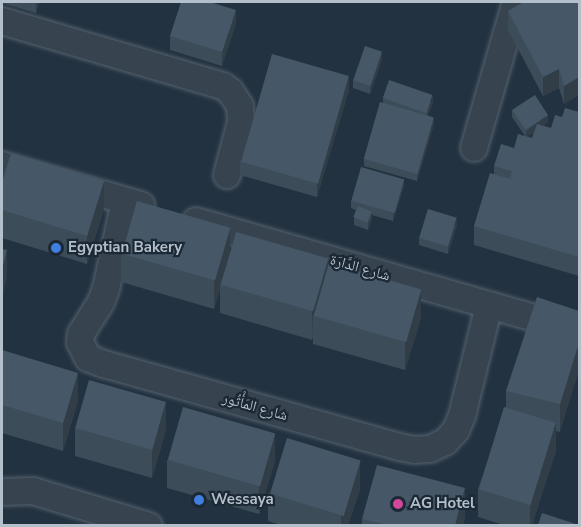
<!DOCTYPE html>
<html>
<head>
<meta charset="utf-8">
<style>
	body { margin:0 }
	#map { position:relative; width:581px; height:527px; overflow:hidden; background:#233240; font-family:"Nunito Sans","Noto Naskh Arabic",sans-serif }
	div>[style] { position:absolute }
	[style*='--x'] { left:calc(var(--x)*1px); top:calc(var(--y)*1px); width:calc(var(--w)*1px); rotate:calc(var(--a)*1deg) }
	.roads { filter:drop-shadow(0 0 2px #55626e) drop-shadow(0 0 2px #55626e) }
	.minor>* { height:26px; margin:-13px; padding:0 13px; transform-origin:13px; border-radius:13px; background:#374450 }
	.wall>* { inset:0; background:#3c4c59 }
	.shaded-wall>* { inset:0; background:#313e48 }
	.building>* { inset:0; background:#465867; transform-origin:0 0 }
	.dots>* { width:16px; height:16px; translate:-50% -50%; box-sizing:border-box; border:3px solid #1c2935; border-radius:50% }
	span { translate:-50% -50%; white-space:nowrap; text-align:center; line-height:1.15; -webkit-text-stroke:4.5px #1c2935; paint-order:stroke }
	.poi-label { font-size:15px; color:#b3bfcb; font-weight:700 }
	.left { translate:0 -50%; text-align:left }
	.street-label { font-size:15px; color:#b3bfcb }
	.frame { position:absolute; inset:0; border:3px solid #b3bfcb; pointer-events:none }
</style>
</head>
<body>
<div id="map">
	<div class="roads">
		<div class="minor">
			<i style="--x:2;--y:21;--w:230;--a:16.4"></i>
			<i style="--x:223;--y:86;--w:9;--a:36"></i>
			<i style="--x:230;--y:91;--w:18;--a:56"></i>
			<i style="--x:240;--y:106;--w:16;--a:86"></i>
			<i style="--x:241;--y:122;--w:55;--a:104.8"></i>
			<i style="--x:474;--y:148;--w:152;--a:-74"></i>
			<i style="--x:2;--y:165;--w:145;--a:16.1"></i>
			<i style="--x:125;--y:201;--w:90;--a:102.2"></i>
			<i style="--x:106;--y:289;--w:14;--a:111"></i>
			<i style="--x:101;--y:302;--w:38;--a:122"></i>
			<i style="--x:81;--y:334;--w:8;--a:97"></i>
			<i style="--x:80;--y:342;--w:18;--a:63"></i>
			<i style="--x:88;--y:358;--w:17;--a:21"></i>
			<i style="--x:104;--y:364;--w:306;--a:15.7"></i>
			<i style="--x:399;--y:447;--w:15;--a:11"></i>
			<i style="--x:414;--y:450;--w:16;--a:-4"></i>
			<i style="--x:430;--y:449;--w:17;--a:-25"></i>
			<i style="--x:445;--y:442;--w:16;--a:-47"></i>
			<i style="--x:456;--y:430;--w:15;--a:-67"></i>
			<i style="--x:462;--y:416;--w:114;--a:-76.3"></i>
			<i style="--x:196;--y:221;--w:399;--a:16"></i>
			<i style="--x:2;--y:492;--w:31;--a:-2"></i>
			<i style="--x:33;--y:491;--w:121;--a:16.8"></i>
		</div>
	</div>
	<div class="wall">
		<i style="clip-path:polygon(2px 2px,39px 2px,36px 13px,2px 3px)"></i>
		<i style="clip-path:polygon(579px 2px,579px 95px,564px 104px,559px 88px,543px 96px,508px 30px,508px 11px)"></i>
		<i style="clip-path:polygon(216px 4px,236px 24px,222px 66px,170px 50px,170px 36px)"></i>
		<i style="clip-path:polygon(382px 59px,370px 94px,353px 88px,353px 80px)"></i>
		<i style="clip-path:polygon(349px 90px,317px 197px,240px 175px,240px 161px)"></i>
		<i style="clip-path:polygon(383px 98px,433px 102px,428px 116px,434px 124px,417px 181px,364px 166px,364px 159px,383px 103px)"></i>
		<i style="clip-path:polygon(evenodd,512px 110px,548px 122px,543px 126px,551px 128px,562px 117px,579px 112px,579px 276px,474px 245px,474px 226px,494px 174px,494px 166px,514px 148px,525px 136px,512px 117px,512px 110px,534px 132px,532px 138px,527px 137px,534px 132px)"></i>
		<i style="clip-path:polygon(2px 150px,3px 177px,104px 209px,87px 264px,2px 238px)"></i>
		<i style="clip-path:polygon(404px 186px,393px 221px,372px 215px,372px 219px,368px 230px,354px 225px,354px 217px,356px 210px,351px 208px,351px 201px)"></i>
		<i style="clip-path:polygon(457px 225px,448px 254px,419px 245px,419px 238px)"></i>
		<i style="clip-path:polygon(230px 252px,328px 266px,421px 318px,405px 370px,313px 344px,313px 337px,312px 340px,220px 313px,220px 289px,214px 309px,121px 282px,121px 254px)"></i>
		<i style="clip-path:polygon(579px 311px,560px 432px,556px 431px,556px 451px,532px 525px,504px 525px,478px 517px,478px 489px,506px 408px,506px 391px)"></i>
		<i style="clip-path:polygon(2px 350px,78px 401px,63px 451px,2px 433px)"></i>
		<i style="clip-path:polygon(75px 428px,166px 430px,152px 478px,75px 456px)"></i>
		<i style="clip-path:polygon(167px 460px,275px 461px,259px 514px,167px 488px)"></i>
		<i style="clip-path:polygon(360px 489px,348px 525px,281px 525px,268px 521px,268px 493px)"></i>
		<i style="clip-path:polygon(465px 516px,463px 525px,362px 525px,362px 519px)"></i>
	</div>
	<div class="shaded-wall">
		<i style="clip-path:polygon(36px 2px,39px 2px,36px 13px)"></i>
		<i style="clip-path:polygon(236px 10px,236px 24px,222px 66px,222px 52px)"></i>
		<i style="clip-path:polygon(382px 52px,382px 59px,370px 94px,370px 87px)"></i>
		<i style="clip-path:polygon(559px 69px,559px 88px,543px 96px,543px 77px)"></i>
		<i style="clip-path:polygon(349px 76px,349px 90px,317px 197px,317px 184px)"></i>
		<i style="clip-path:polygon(579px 77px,579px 95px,564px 104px,564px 86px)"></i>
		<i style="clip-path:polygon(433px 95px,433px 102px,427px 119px,427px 112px)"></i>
		<i style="clip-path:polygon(548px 115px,548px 122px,526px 138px,526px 131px)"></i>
		<i style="clip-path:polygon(434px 117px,434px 124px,417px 181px,417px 174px)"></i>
		<i style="clip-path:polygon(3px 150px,3px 178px,2px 184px,2px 156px)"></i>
		<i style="clip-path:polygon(404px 179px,404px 186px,393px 221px,393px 214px)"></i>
		<i style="clip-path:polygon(104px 181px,104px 209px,87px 264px,87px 236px)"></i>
		<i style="clip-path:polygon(372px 212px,372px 219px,368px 230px,368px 223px)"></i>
		<i style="clip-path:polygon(457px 218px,457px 225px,448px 254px,448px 247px)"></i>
		<i style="clip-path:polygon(230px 228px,230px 256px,220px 285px,220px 289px,214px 309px,214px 281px)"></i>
		<i style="clip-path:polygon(7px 250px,7px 278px,2px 298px,2px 270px)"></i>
		<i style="clip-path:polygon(328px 259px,328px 287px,313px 316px,312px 340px,312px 312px)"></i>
		<i style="clip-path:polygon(421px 290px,421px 318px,405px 370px,405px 342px)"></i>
		<i style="clip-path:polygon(579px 343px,579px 371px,560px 432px,560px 404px)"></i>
		<i style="clip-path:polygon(78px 373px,78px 401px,63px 451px,63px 423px)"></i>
		<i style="clip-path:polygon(166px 402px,166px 430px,152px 478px,152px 450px)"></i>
		<i style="clip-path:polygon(556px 423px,556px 451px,532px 525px,530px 525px,530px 505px)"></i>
		<i style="clip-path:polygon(275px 433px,275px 461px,259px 514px,259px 487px)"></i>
		<i style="clip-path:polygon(360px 461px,360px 489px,348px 525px,341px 525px,341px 517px)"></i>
		<i style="clip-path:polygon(465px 488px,465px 516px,463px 525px,455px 525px)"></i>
	</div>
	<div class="building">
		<i style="clip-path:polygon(181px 2px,213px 2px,213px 3px,236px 10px,222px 52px,170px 36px)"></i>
		<i style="clip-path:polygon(524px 2px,579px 2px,579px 77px,564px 86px,559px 69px,543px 77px,508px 11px)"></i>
		<i style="left:365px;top:46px;width:18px;height:36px;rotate:19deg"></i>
		<i style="left:272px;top:54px;width:80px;height:112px;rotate:16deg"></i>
		<i style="left:389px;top:80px;width:46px;height:19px;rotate:19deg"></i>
		<i style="left:535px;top:95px;width:24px;height:27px;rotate:57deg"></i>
		<i style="left:380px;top:102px;width:56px;height:59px;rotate:16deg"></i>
		<i style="clip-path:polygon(565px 108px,579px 112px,579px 199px,510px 179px,512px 171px,494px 166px,501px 144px,514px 148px,518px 134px,532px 138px,537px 124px,551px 128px,555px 115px,562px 117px)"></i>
		<i style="clip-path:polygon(11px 153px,104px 181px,87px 236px,2px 210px,2px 183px)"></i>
		<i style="left:361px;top:167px;width:45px;height:35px;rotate:16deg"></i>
		<i style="clip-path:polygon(490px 173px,579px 199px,579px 257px,474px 226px)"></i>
		<i style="left:137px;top:201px;width:97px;height:55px;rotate:16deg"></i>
		<i style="left:358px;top:206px;width:15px;height:12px;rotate:23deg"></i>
		<i style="left:428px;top:209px;width:30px;height:30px;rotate:17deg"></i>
		<i style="left:236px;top:232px;width:96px;height:55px;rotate:16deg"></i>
		<i style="clip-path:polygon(2px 249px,7px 250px,2px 270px)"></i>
		<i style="left:329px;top:263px;width:96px;height:55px;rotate:16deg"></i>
		<i style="clip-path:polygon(537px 297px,579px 311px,579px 343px,560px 404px,506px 391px)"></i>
		<i style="clip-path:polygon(2px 350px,78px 373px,63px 423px,2px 405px)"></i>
		<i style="left:89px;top:380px;width:80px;height:50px;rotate:16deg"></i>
		<i style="left:183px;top:407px;width:96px;height:55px;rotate:16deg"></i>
		<i style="left:504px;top:407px;width:54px;height:86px;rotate:17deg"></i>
		<i style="left:287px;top:438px;width:77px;height:58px;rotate:17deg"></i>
		<i style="clip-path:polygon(377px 465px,465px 488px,455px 525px,388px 525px,362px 519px)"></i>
		<i style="clip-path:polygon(542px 513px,579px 525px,538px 525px)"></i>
	</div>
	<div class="dots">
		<i style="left:56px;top:248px;background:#3f7fe0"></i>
		<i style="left:199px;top:500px;background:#3f7fe0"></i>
		<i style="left:398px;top:504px;background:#d1479c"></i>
	</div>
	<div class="poi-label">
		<span class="left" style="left:68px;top:248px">Egyptian Bakery</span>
		<span class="left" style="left:211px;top:500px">Wessaya</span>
		<span class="left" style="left:410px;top:504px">AG Hotel</span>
	</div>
	<div class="street-label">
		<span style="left:360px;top:268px;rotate:16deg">شارع الدَّارَة</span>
		<span style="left:255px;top:407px;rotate:16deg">شارع المَأْثُور</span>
	</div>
	<div class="frame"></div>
</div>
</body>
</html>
